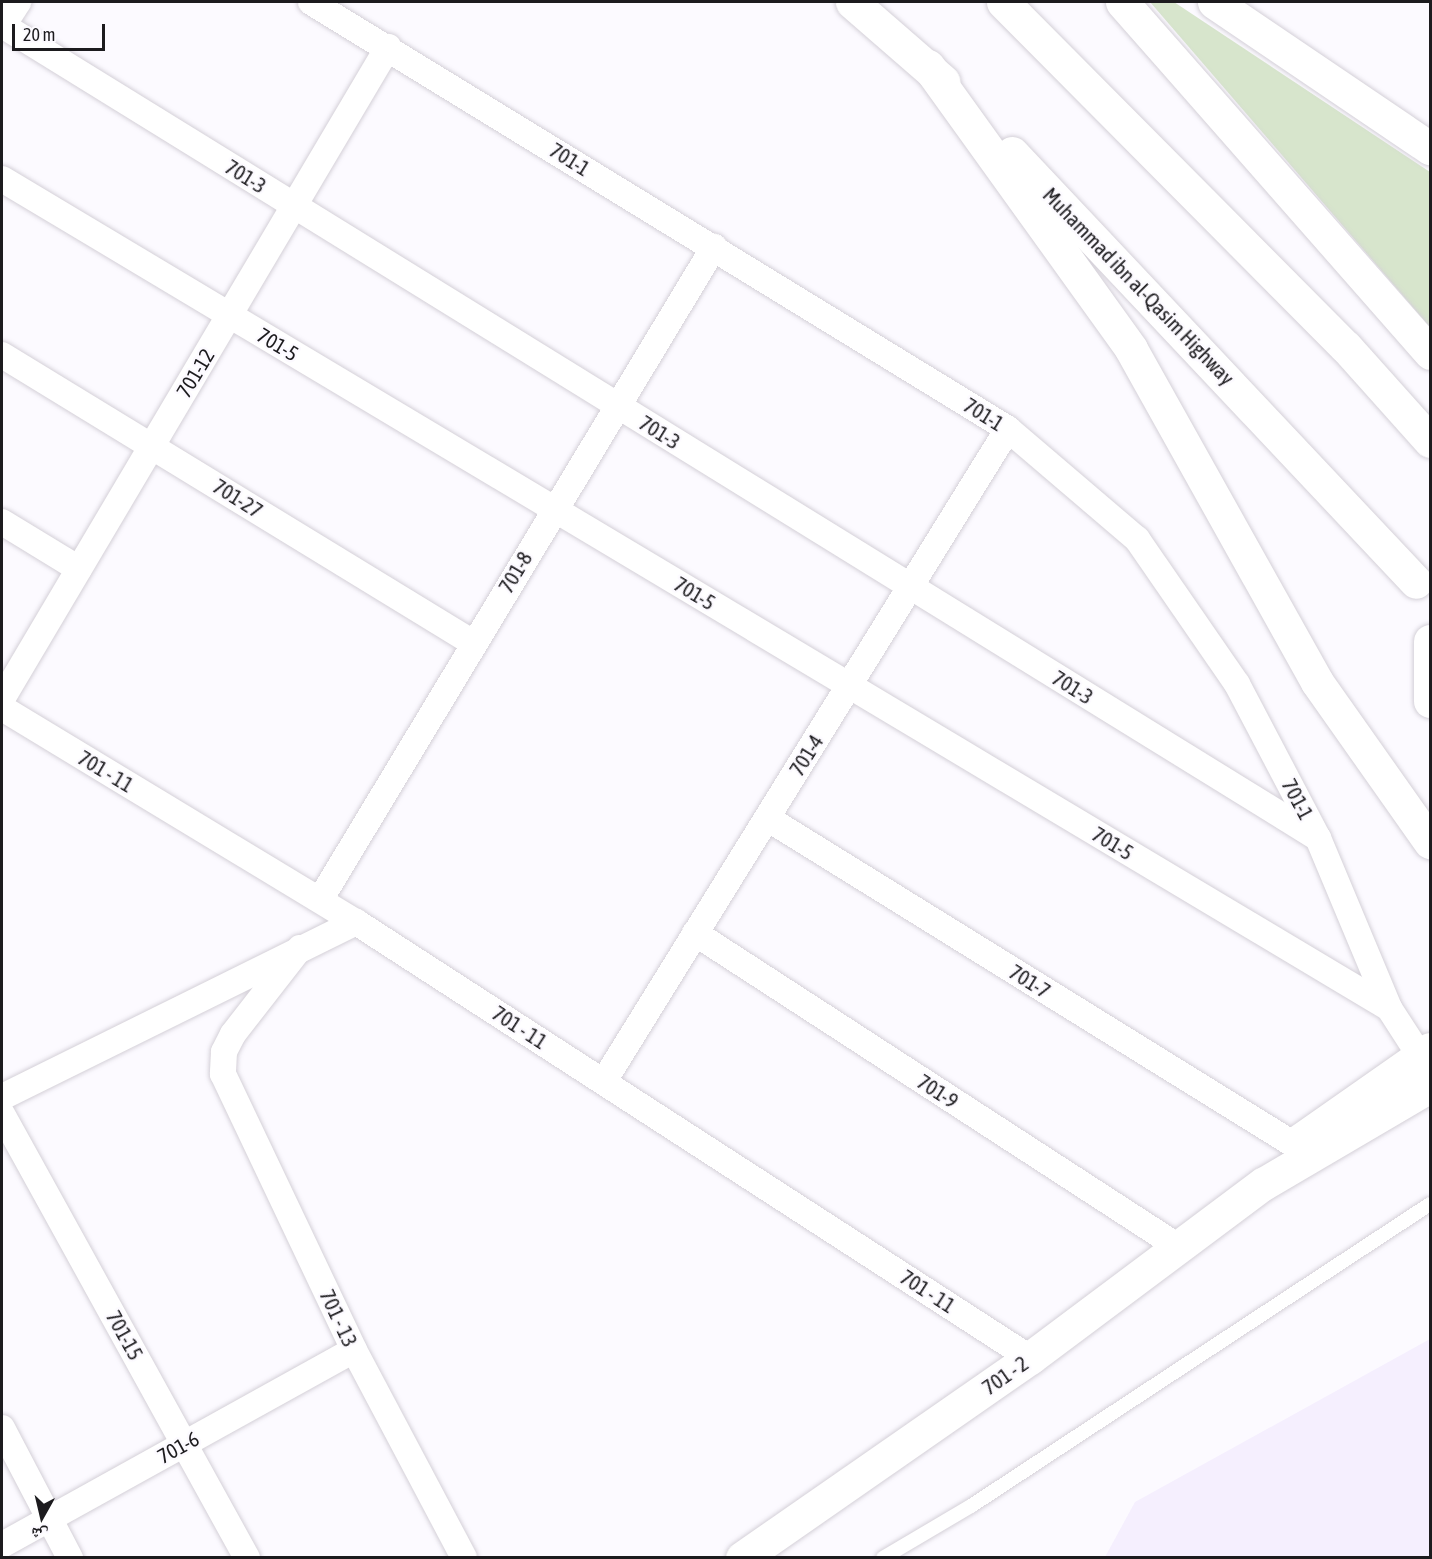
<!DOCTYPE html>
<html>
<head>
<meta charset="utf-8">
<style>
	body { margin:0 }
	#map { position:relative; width:1432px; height:1559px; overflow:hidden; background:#fcfaff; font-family:"Asap Condensed","Noto Naskh Arabic",sans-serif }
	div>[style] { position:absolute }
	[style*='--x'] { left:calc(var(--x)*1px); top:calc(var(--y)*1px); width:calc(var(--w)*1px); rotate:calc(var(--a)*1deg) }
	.built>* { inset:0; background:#f5effe }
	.green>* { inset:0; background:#d7e5cc }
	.roads { filter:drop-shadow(0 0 2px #d4d0d8) drop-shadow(0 0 2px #d4d0d8) }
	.lane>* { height:14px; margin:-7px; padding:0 7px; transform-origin:7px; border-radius:7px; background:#fff }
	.street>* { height:26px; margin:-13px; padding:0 13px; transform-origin:13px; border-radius:13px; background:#fff }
	.secondary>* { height:33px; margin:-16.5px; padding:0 16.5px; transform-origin:16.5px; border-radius:16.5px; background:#fff }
	.highway>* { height:33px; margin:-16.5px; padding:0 16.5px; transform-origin:16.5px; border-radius:16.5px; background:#fff }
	span { translate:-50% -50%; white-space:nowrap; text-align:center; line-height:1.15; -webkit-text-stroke:5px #fcfaff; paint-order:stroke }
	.street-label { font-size:21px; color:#1c1b1e }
	.frame { position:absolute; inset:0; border:3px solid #1c1b1e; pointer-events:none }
	.north { position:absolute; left:12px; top:1487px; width:60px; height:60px; -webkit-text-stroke:4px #fcfaff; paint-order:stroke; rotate:188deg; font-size:16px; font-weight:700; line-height:24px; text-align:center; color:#1c1b1e }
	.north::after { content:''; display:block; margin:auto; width:21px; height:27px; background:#1c1b1e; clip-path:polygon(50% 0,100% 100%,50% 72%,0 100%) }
	.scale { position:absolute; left:12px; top:24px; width:93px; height:27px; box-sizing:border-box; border:3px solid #1c1b1e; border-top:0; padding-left:8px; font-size:18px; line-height:21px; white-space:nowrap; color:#1c1b1e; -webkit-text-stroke:4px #fcfaff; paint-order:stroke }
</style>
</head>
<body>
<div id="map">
	<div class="built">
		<i style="clip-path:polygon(1430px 1339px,1430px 1557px,1105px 1557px,1135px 1502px)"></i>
	</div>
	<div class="green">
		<i style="clip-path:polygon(1150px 2px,1174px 2px,1430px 172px,1430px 327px)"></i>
	</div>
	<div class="roads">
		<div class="lane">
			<i style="--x:883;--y:1558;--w:102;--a:-30.6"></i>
			<i style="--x:971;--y:1506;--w:549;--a:-33.34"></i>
		</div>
		<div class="street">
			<i style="--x:311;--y:2;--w:817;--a:31.49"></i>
			<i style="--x:1008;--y:429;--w:170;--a:40.5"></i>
			<i style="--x:1137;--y:539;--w:176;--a:55.4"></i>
			<i style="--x:1237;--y:684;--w:174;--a:62.3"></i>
			<i style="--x:1318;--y:838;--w:184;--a:67.3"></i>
			<i style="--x:1389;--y:1008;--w:57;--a:57.1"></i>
			<i style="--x:2;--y:25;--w:1547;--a:31.71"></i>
			<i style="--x:2;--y:27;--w:30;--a:-57"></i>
			<i style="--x:2;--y:179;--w:1616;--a:30.87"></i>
			<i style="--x:2;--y:355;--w:552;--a:31.44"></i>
			<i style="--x:2;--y:522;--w:90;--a:31.4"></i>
			<i style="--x:2;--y:699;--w:758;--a:-59.37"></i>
			<i style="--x:2;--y:708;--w:414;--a:31.2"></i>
			<i style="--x:356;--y:922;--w:803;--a:32.9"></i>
			<i style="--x:767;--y:818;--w:619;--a:31.79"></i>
			<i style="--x:320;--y:900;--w:763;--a:-58.89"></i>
			<i style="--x:695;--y:933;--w:578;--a:33"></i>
			<i style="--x:300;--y:948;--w:109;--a:127.9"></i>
			<i style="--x:233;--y:1034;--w:20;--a:117"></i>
			<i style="--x:224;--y:1052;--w:22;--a:93"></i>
			<i style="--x:223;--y:1074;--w:306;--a:64.6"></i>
			<i style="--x:354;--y:1350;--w:235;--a:62.1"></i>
			<i style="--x:604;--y:1081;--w:767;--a:-58.22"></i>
			<i style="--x:2;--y:1097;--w:395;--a:-26.3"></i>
			<i style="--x:2;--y:1114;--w:507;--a:61.11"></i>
			<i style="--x:2;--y:1428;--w:147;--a:62.4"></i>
			<i style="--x:2;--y:1545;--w:402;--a:-29"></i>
		</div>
		<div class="secondary">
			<i style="--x:1300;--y:1140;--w:146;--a:-35"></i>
			<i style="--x:1420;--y:1056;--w:18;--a:56"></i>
			<i style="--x:742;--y:1558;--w:351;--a:-34.8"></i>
			<i style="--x:1030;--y:1358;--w:291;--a:-36.8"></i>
			<i style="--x:1263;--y:1184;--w:194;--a:-30.4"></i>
		</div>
		<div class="highway">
			<i style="--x:852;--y:2;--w:121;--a:41"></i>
			<i style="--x:1003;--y:2;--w:486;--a:45.2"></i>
			<i style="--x:1346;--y:347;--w:126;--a:48.2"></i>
			<i style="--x:1122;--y:2;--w:467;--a:48.7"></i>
			<i style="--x:1214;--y:2;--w:261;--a:34.1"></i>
			<i style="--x:928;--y:66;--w:348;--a:54.3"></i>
			<i style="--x:1131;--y:349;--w:381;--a:60.8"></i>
			<i style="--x:1317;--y:682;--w:196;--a:54.8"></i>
			<i style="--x:1012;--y:153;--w:589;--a:46.72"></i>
			<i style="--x:1430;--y:641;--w:60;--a:90"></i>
			<i style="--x:1420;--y:1056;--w:12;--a:-35"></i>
		</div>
	</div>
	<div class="street-label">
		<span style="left:570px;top:159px;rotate:32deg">701-1</span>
		<span style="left:246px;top:176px;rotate:32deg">701-3</span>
		<span style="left:1139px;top:286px;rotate:46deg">Muhammad ibn al-Qasim Highway</span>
		<span style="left:278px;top:344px;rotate:31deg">701-5</span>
		<span style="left:195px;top:373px;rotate:-59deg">701-12</span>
		<span style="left:984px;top:414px;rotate:32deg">701-1</span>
		<span style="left:660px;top:432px;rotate:32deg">701-3</span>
		<span style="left:238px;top:498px;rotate:32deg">701-27</span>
		<span style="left:515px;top:572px;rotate:-59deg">701-8</span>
		<span style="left:695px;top:593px;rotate:31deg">701-5</span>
		<span style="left:1073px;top:687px;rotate:32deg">701-3</span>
		<span style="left:806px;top:755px;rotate:-58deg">701-4</span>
		<span style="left:106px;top:771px;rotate:31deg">701 - 11</span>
		<span style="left:1298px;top:799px;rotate:62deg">701-1</span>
		<span style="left:1113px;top:843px;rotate:31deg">701-5</span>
		<span style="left:1030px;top:981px;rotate:32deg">701-7</span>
		<span style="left:520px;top:1027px;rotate:33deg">701 - 11</span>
		<span style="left:938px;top:1091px;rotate:33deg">701-9</span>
		<span style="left:928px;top:1291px;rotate:33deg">701 - 11</span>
		<span style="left:339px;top:1318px;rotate:65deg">701 - 13</span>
		<span style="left:125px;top:1335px;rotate:61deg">701-15</span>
		<span style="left:1005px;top:1375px;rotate:-35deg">701 - 2</span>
		<span style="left:178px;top:1447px;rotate:-29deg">701-6</span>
	</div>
	<div class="frame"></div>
	<div class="north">ش</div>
	<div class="scale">20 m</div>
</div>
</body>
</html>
